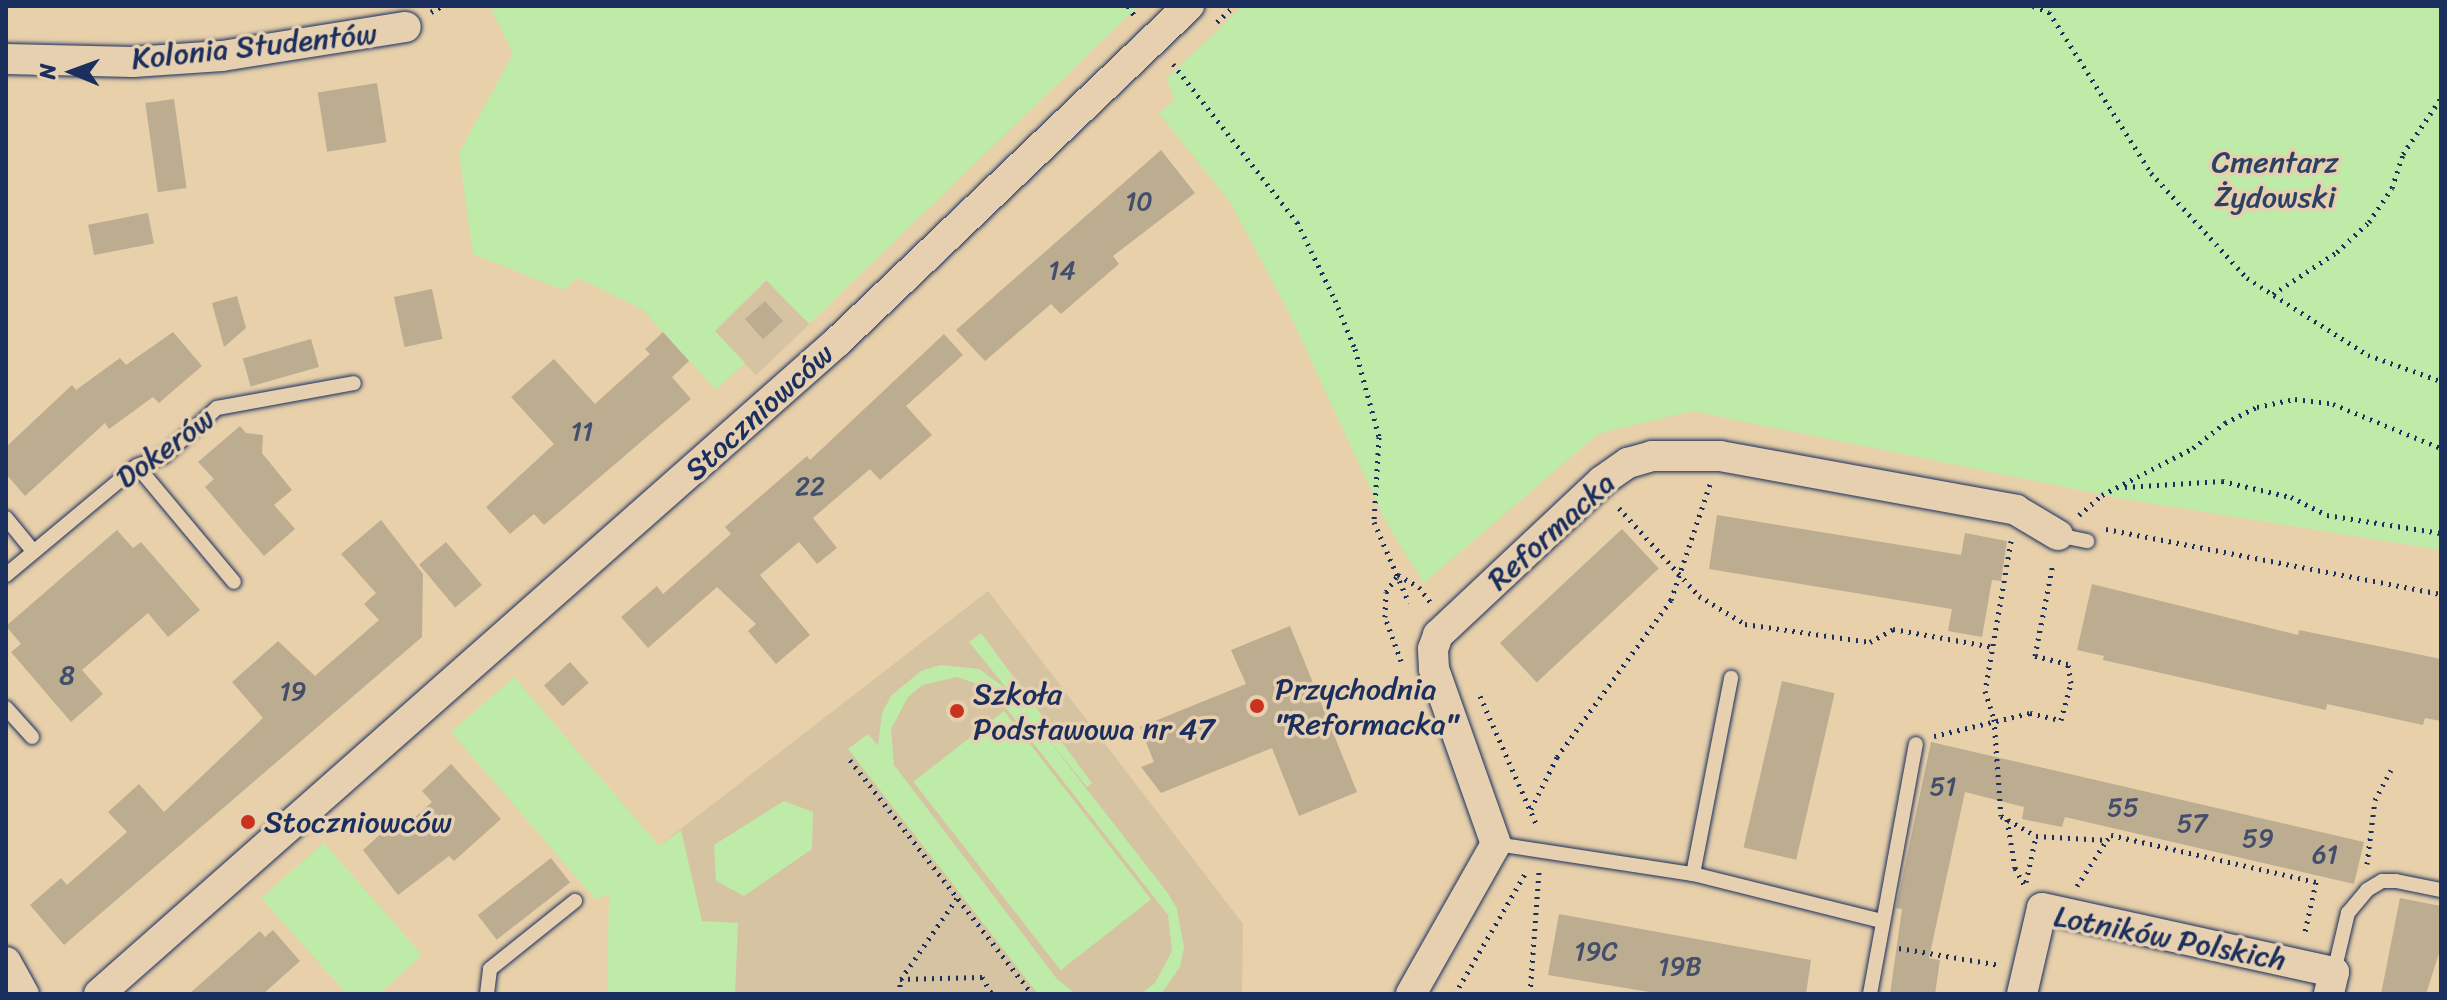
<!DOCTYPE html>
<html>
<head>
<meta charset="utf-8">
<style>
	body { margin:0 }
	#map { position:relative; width:2447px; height:1000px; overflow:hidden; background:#e7d0aa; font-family:Sriracha,sans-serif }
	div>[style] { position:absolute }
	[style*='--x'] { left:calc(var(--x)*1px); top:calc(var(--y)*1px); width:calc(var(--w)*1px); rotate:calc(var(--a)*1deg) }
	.built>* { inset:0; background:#d6c3a1; transform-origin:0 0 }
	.green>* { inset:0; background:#beeba8; transform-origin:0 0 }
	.building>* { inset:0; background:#bcad91; transform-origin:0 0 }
	.path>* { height:5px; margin-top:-2.5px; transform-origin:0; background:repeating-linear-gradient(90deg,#1b2f5e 0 2px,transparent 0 8px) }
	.roads { filter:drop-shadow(0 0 2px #1b2f5e) drop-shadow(0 0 2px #1b2f5e) }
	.lane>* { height:14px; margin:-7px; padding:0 7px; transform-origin:7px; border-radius:7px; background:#e6d0af }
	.street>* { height:30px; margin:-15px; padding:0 15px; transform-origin:15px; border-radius:15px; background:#e6d0af }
	.dots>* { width:22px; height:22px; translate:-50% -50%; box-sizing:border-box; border:4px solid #e6d0af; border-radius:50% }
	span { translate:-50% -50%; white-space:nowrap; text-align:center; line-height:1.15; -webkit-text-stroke:7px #e6d0af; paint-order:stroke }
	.number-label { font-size:26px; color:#434e6b }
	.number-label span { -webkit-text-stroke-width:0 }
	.street-label { font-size:30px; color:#1b2f5e }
	.park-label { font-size:30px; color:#2b4265 }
	.poi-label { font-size:30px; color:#1b2f5e }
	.left { translate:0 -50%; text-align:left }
	.frame { position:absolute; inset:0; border:8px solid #1b2f5e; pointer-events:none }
	.north { position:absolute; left:32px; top:32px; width:80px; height:80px; -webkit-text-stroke:6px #e6d0af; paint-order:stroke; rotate:271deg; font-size:22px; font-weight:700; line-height:32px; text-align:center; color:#1b2f5e }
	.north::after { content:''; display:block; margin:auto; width:28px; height:36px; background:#1b2f5e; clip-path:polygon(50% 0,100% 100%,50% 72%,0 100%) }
</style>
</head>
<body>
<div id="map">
	<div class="built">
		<i style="left:767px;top:280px;width:61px;height:74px;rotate:46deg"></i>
		<i style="clip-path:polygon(988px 591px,1243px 924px,1242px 994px,607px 994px,619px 877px)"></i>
	</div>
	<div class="green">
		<i style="clip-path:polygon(490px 6px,1138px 6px,809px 324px,766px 280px,715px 331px,745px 363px,716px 390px,642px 309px,578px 278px,563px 290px,473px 254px,459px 153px,513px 54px)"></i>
		<i style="clip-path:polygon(1243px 6px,2441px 6px,2441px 550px,2124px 499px,1692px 411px,1598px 434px,1424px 583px,1386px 522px,1287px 309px,1230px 202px,1159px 113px,1175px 100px,1166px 79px)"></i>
		<i style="clip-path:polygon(981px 633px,1092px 783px,1087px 787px,969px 642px)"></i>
		<i style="clip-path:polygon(940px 665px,979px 669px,1011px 692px,1167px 892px,1177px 909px,1184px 947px,1180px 967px,1161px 994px,1141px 994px,1155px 983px,1172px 951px,1168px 915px,991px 689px,957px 677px,922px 685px,908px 697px,891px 729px,894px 765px,1057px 979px,1076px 994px,1038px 994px,848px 749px,868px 734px,878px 746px,882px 713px,891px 696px,921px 671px)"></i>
		<i style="clip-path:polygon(514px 677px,659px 846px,681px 830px,702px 921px,738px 923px,735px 994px,607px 994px,609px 893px,596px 900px,451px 732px)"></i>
		<i style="left:1004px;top:711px;width:239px;height:115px;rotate:52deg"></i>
		<i style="clip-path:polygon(784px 801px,813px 812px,812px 849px,744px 896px,716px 881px,714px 845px)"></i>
		<i style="clip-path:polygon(324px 843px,422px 955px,379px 994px,347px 994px,261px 898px)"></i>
	</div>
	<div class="building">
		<i style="left:377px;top:83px;width:60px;height:60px;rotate:81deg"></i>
		<i style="left:174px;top:99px;width:90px;height:29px;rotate:82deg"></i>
		<i style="clip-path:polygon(1161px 150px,1195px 193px,1113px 256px,1119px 264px,1061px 314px,1051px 304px,985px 361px,956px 330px)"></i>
		<i style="left:148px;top:213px;width:31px;height:61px;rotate:79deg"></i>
		<i style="left:432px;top:289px;width:51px;height:39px;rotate:78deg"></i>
		<i style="clip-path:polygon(237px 296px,246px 328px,224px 347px,212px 303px)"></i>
		<i style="left:765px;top:301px;width:27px;height:27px;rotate:48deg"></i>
		<i style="clip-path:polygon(173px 332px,202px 366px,159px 403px,153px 397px,109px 429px,105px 423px,25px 496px,6px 474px,6px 447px,72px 385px,76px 390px,120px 358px,126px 365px)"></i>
		<i style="clip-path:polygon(663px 332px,689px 361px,672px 377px,691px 399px,544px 525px,534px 514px,510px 534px,486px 507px,554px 444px,511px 397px,554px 359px,595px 404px,650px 354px,645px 349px)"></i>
		<i style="clip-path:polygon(944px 334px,963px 355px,906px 406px,932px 435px,880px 480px,870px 469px,813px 518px,837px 548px,817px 564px,799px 542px,760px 575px,810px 635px,776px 664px,748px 631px,756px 624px,717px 587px,648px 648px,621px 617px,657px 586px,663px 594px,731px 534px,725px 527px,807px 456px,810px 460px)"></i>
		<i style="left:311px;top:339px;width:29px;height:71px;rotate:74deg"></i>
		<i style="clip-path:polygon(240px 426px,246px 433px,263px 435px,262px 453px,292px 490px,274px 505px,295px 529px,264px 556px,205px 487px,214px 479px,198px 462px)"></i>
		<i style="clip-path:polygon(1717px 515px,1961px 555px,1965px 533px,2007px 541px,2001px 581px,1992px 580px,1982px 637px,1948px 631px,1952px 609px,1709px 569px)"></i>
		<i style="clip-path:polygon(381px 520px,423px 574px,422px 637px,64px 945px,30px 905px,61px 878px,67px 885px,127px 832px,108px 812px,139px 784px,164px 812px,263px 718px,232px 682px,278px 641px,315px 676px,379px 620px,364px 604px,376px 593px,341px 554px)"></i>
		<i style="left:1622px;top:529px;width:54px;height:167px;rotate:47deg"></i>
		<i style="clip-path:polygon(117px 530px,133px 548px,141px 542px,200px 610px,168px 637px,148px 613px,82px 670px,103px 694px,71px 722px,11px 652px,21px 644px,6px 626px)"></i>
		<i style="left:446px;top:542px;width:56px;height:35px;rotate:50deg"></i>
		<i style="clip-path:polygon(2092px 584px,2298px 635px,2299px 630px,2441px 659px,2441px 721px,2425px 718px,2423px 725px,2327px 704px,2326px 710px,2103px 660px,2104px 656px,2077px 650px)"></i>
		<i style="clip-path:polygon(1290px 626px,1357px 792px,1299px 816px,1272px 748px,1161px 793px,1141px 767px,1154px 762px,1140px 727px,1246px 684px,1231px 650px)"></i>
		<i style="left:570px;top:662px;width:28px;height:35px;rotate:48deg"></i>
		<i style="left:1782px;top:681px;width:54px;height:171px;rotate:13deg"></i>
		<i style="clip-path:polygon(1931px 742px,2364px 842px,2354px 884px,2065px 817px,2062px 827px,2022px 819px,2024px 807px,1965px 792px,1929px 958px,1940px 960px,1935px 994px,1890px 994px,1902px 909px,1896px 908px)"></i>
		<i style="clip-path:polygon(451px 764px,501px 819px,454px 861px,449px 856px,398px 895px,363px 850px,387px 828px,394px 836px,432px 802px,422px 791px)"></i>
		<i style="left:551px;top:858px;width:31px;height:93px;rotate:52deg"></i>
		<i style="clip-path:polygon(2400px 898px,2441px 906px,2441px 947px,2426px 994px,2381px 994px)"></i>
		<i style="clip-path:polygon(1559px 914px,1811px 960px,1806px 994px,1661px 994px,1548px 975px)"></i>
		<i style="clip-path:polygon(273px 930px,300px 961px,263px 994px,189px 994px,260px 931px,265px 937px)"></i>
	</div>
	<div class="path">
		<i style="--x:1128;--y:6;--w:14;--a:56"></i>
		<i style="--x:2033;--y:6;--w:17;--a:21"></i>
		<i style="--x:2049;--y:12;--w:191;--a:57.6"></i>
		<i style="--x:2151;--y:173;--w:142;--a:47.6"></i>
		<i style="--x:2247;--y:278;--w:143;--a:32.5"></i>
		<i style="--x:2368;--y:355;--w:77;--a:19.6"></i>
		<i style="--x:431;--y:12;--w:13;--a:-29"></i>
		<i style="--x:1217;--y:22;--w:23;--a:-43"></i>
		<i style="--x:1173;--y:64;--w:201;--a:51.9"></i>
		<i style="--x:1297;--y:222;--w:87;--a:64"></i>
		<i style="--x:1335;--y:300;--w:53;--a:67.8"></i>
		<i style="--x:1355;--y:349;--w:91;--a:74.7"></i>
		<i style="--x:1379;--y:437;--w:85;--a:93.4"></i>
		<i style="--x:1374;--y:522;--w:88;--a:66.6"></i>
		<i style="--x:2273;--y:294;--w:77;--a:-33.3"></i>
		<i style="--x:2337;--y:252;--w:44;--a:-43.2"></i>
		<i style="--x:2369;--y:222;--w:41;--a:-55.9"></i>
		<i style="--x:2392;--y:188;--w:36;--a:-72"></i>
		<i style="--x:2403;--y:154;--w:68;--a:-55.8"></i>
		<i style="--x:2125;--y:487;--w:97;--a:-3.5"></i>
		<i style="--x:2222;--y:481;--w:71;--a:13.1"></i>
		<i style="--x:2291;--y:497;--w:40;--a:26.6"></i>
		<i style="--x:2327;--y:515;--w:115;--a:9"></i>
		<i style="--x:1619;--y:508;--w:119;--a:47.7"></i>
		<i style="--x:1699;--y:596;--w:54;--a:31.3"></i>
		<i style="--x:1745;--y:624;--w:126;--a:8.2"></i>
		<i style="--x:1870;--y:642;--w:26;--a:-29"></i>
		<i style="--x:1893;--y:629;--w:102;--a:10.2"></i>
		<i style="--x:2079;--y:515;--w:30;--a:-41"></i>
		<i style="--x:2102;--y:495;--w:102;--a:-27.3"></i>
		<i style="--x:2193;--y:448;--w:41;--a:-38"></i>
		<i style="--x:2225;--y:423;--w:36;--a:-27"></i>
		<i style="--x:2257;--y:407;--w:39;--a:-12"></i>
		<i style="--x:2295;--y:399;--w:38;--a:7"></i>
		<i style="--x:2333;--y:404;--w:117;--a:22.2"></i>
		<i style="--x:2106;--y:529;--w:341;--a:11"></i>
		<i style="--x:2011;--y:541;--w:152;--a:99.8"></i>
		<i style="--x:1985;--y:691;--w:29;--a:72"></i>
		<i style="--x:1994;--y:719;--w:97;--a:85.9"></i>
		<i style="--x:2001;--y:816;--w:40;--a:29.7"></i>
		<i style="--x:2036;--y:836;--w:71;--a:3.2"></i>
		<i style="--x:2107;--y:840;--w:6;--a:-51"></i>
		<i style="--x:2111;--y:835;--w:210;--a:12.9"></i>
		<i style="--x:2316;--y:882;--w:55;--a:102.5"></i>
		<i style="--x:1401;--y:661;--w:47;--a:-110"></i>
		<i style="--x:1385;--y:617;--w:25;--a:-88"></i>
		<i style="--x:1386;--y:592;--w:21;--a:-55"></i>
		<i style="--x:1398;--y:575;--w:24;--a:30"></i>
		<i style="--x:1419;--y:587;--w:20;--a:53"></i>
		<i style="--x:1480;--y:696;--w:142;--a:66.3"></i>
		<i style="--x:1934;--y:736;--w:99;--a:-13.5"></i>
		<i style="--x:2030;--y:713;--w:32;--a:13"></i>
		<i style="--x:2061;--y:720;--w:38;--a:-75"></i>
		<i style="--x:2071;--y:683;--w:19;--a:-99"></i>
		<i style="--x:2068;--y:664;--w:34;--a:-166"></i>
		<i style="--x:2035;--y:656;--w:95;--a:-79"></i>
		<i style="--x:850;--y:760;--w:296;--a:52.1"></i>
		<i style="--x:1531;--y:809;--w:58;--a:-63.4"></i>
		<i style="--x:1557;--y:757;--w:194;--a:-54"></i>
		<i style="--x:1671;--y:600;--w:122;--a:-71.4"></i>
		<i style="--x:2007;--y:819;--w:50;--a:80.7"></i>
		<i style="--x:2015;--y:868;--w:21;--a:61"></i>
		<i style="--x:2367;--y:864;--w:64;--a:-82.9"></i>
		<i style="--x:2375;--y:800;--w:34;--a:-62"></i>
		<i style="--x:2026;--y:882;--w:47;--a:-77.7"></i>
		<i style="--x:2077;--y:886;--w:54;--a:-57.2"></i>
		<i style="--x:1899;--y:948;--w:102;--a:9.6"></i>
		<i style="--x:901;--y:979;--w:98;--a:-55.3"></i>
		<i style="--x:900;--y:994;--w:15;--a:-90"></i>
		<i style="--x:900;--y:979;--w:82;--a:-1.4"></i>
		<i style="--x:982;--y:977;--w:20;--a:60"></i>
		<i style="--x:1455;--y:994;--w:141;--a:-59.8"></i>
		<i style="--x:1530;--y:994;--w:123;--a:-85.8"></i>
	</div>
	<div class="roads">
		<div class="lane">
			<i style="--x:137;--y:466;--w:151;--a:50.1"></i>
			<i style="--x:6;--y:518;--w:43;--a:50.7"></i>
			<i style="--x:2058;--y:535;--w:30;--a:12"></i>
			<i style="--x:6;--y:575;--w:170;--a:-39.8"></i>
			<i style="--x:137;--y:466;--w:29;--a:-20"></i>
			<i style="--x:164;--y:456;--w:72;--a:-42.2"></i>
			<i style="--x:217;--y:408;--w:139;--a:-10.3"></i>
			<i style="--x:6;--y:708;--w:39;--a:48"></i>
			<i style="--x:1496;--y:844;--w:199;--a:8.7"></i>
			<i style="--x:1693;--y:874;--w:195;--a:14"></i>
			<i style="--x:1693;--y:874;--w:200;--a:-79"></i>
			<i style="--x:2334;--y:972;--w:61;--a:-76.7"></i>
			<i style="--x:2348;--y:913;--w:30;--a:-50"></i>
			<i style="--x:2367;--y:890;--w:17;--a:-31"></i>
			<i style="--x:2382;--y:881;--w:14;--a:0"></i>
			<i style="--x:2396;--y:881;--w:46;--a:11.3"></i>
			<i style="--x:487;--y:994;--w:25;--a:-83"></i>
			<i style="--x:490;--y:969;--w:109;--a:-38.7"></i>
			<i style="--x:1870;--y:994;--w:254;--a:-79.6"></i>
		</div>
		<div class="street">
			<i style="--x:6;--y:59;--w:127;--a:1.4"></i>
			<i style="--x:133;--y:62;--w:89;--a:-3.9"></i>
			<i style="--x:222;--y:56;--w:186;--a:-9"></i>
			<i style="--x:6;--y:962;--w:37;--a:61"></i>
			<i style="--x:99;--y:994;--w:985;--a:-41.46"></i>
			<i style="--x:837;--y:342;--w:487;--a:-43.7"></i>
			<i style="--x:1411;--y:994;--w:172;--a:-60.5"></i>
			<i style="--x:1496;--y:844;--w:186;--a:-109.5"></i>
			<i style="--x:1434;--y:669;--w:20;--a:-93"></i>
			<i style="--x:1433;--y:649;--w:15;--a:-70"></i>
			<i style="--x:1438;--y:635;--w:225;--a:-43.2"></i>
			<i style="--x:1602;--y:481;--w:32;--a:-35"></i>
			<i style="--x:1628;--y:463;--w:25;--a:-16"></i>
			<i style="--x:1652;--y:456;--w:68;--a:0"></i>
			<i style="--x:1720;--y:456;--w:301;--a:10.3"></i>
			<i style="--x:2016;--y:510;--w:49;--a:30.8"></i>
			<i style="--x:2022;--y:994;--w:88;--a:-76.9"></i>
			<i style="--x:2042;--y:908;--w:299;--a:12.4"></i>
			<i style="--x:2334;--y:972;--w:23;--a:103"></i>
		</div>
	</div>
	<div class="dots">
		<i style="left:1257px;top:706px;background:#c8321e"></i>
		<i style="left:957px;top:711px;background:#c8321e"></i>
		<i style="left:248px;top:822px;background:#c8321e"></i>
	</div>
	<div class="number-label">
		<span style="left:1139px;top:202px">10</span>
		<span style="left:1062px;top:271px">14</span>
		<span style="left:582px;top:432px">11</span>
		<span style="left:810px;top:487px">22</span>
		<span style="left:67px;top:676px">8</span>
		<span style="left:293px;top:692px">19</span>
		<span style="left:1943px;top:787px">51</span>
		<span style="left:2123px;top:808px">55</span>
		<span style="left:2192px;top:824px">57</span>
		<span style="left:2258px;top:839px">59</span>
		<span style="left:2325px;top:855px">61</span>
		<span style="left:1596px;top:952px">19C</span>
		<span style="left:1680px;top:967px">19B</span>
	</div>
	<div class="street-label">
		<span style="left:254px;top:46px;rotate:-6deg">Kolonia Studentów</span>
		<span style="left:759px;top:412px;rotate:-42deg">Stoczniowców</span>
		<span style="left:165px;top:448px;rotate:-36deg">Dokerów</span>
		<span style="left:1551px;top:531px;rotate:-42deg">Reformacka</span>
		<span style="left:2170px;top:938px;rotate:11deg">Lotników Polskich</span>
	</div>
	<div class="park-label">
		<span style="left:2275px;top:179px">Cmentarz<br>Żydowski</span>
	</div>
	<div class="poi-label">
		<span class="left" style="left:1275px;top:706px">Przychodnia<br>"Reformacka"</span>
		<span class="left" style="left:973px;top:711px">Szkoła<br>Podstawowa nr 47</span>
		<span class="left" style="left:264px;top:822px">Stoczniowców</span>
	</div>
	<div class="frame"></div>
	<div class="north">N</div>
</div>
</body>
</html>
